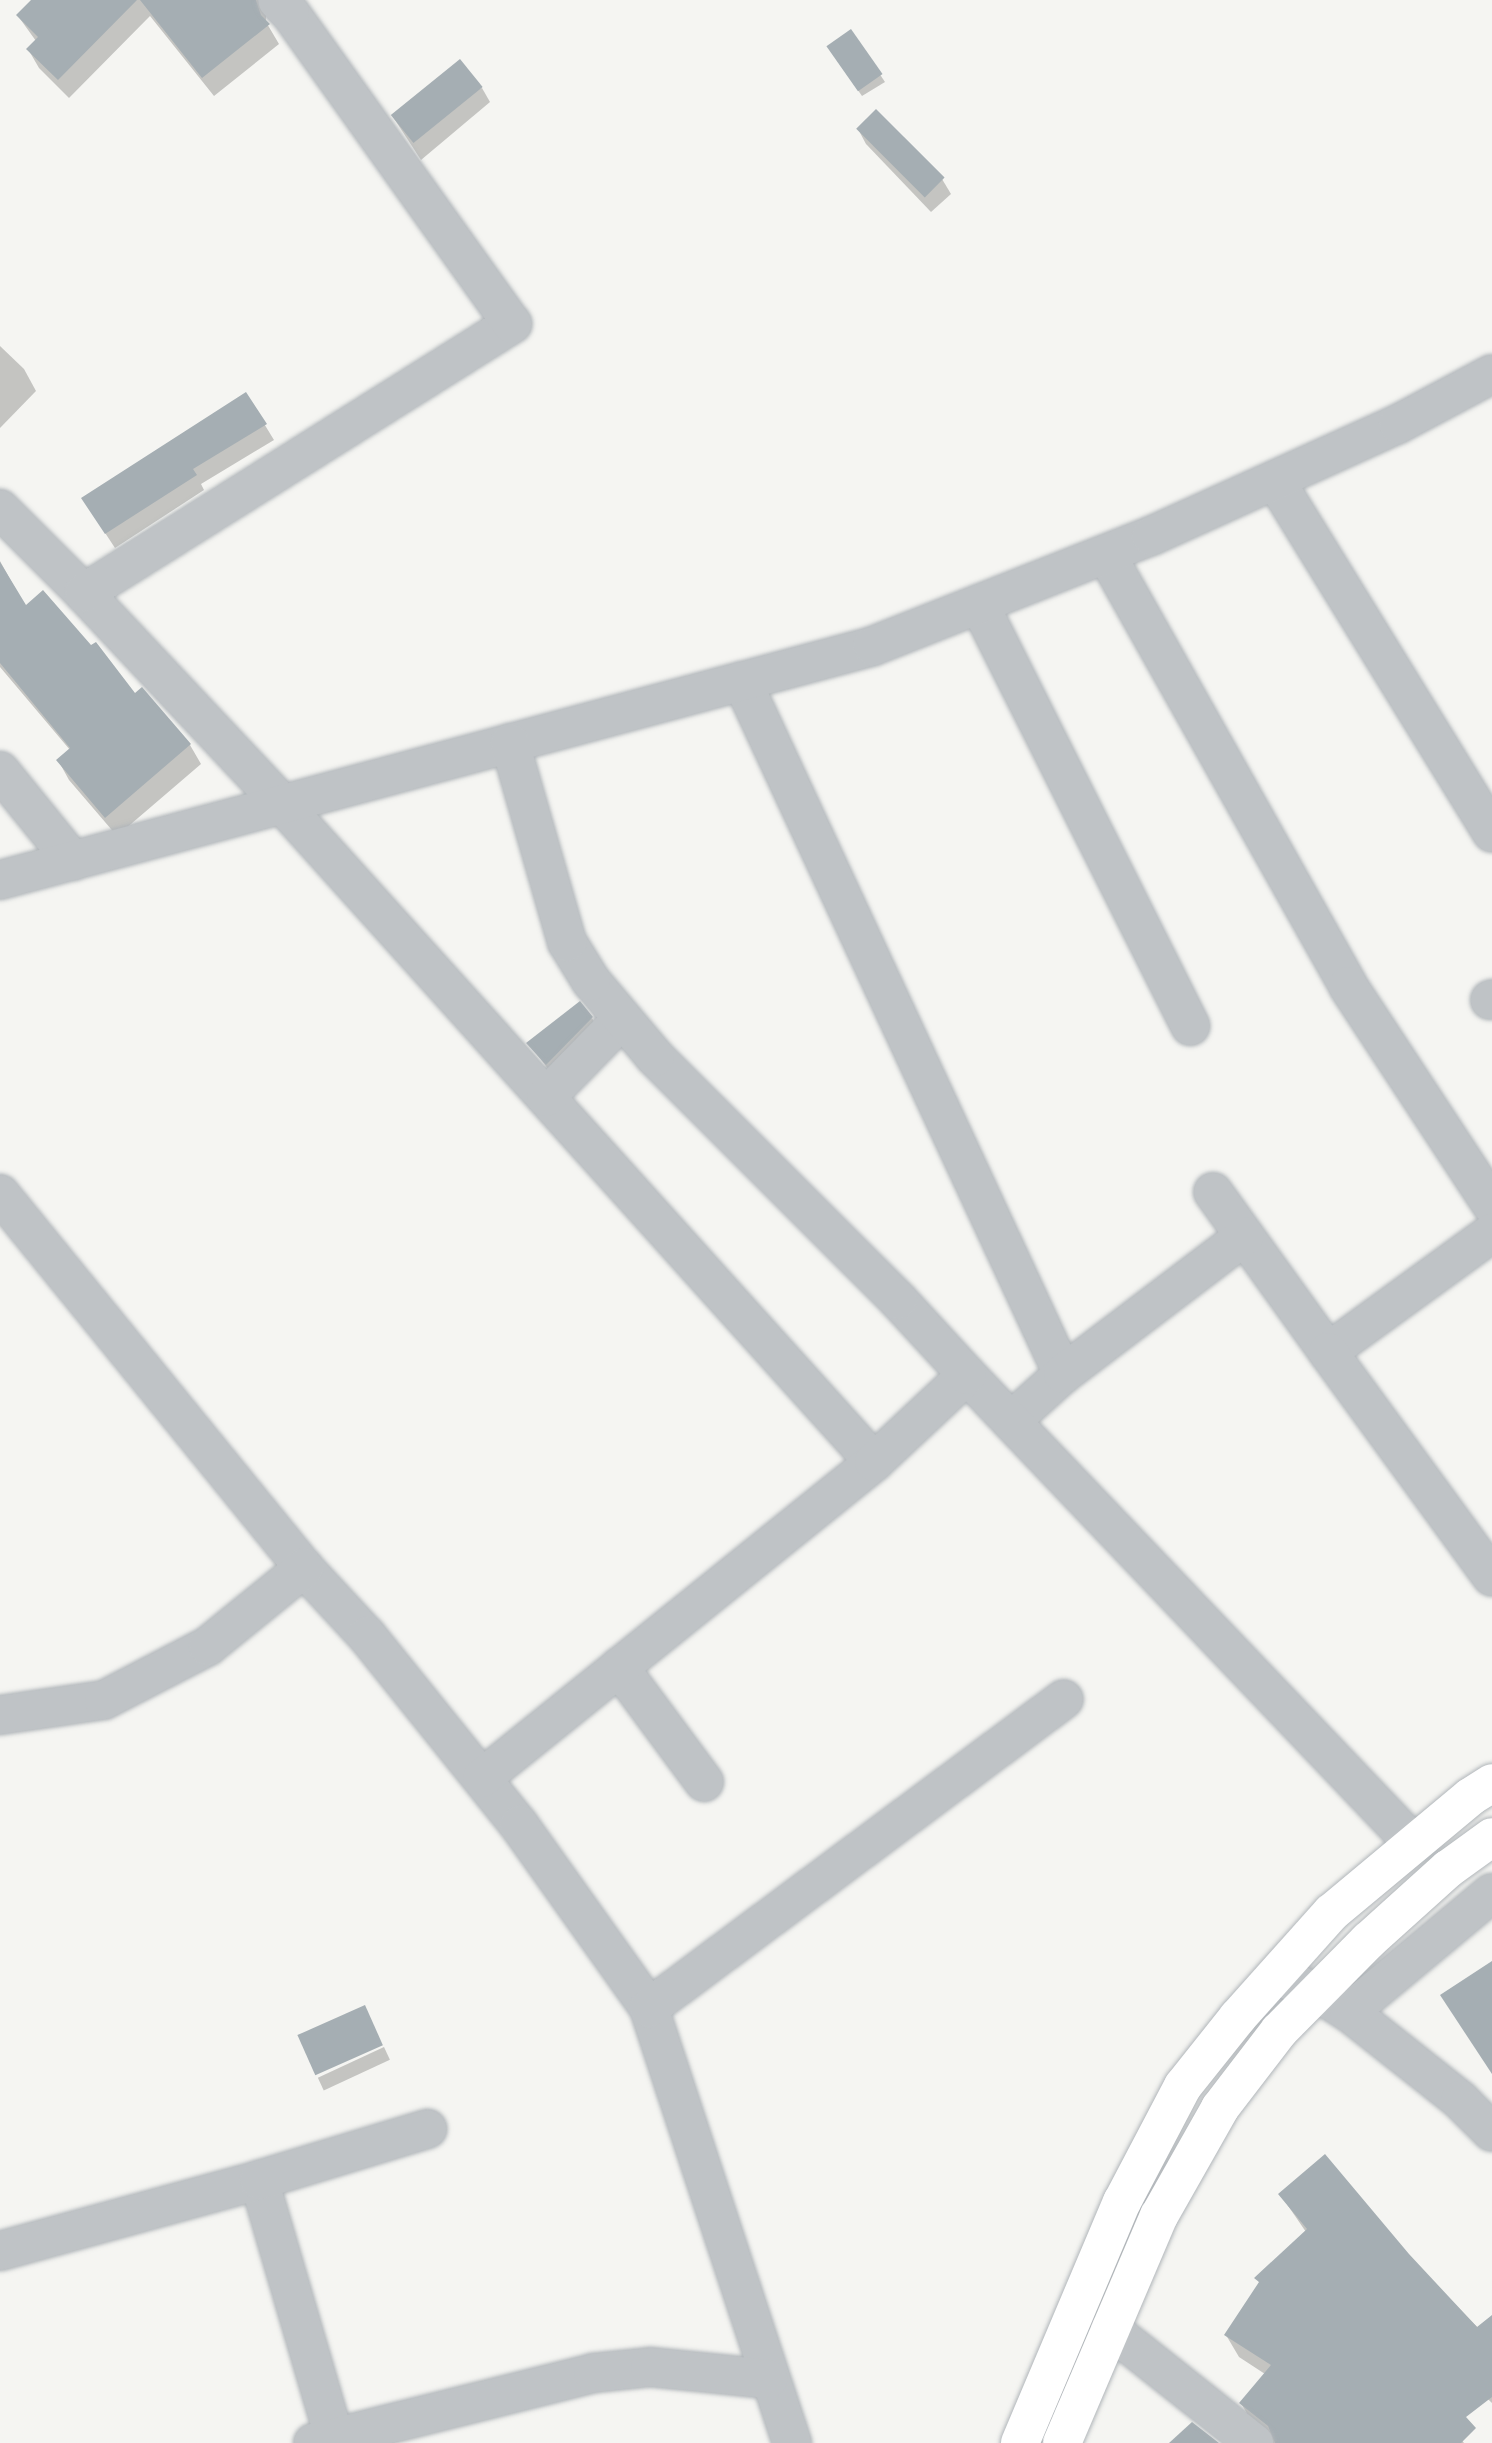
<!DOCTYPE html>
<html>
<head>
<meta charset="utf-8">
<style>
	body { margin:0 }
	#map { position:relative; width:1492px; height:2443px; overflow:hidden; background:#f5f5f2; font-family:"Noto Sans",sans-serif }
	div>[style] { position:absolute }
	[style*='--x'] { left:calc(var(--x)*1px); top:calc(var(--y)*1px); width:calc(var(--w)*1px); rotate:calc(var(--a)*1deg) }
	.shadow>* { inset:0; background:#0003; transform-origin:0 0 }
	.building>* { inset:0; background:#a5aeb3; transform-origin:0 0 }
	.roads { filter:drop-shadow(0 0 2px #b0b5b9) drop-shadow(0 0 2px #b0b5b9) }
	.minor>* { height:38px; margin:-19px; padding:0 19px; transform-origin:19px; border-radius:19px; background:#bfc3c6 }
	.primary>* { height:38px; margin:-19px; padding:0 19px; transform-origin:19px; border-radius:19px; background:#fff }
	span { translate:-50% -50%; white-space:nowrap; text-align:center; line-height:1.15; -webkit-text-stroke:7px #fff; paint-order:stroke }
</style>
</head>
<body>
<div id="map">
	<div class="shadow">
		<i style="clip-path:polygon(34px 0,259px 0,266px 14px,266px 22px,279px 44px,214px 96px,150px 16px,69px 98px,39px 68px,28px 49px,36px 41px,18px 16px)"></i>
		<i style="clip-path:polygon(851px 31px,885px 82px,862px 96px,832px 53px)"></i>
		<i style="clip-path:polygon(482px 88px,490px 102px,421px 160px,393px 117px)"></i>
		<i style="clip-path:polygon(858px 129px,942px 179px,951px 194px,931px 212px,866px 144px)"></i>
		<i style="clip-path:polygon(0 346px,24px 369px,36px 391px,0 428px)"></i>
		<i style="clip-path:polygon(246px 394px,274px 440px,201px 484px,204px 490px,115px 548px,92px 513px)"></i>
		<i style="clip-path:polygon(0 561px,26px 608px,190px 745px,201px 764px,117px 836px,69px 780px,58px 760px,70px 750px,0 667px)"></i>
		<i style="clip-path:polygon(592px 1018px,600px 1033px,556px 1079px,528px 1043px)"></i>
		<i style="left:384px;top:2047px;width:14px;height:73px;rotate:65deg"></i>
		<i style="clip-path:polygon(1280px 2194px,1407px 2255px,1492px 2342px,1492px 2403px,1396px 2312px,1376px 2330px,1464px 2443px,1273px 2443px,1254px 2426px,1241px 2403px,1265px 2374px,1239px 2357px,1226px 2335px,1260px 2284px,1257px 2278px,1306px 2232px)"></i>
	</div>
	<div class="building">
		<i style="clip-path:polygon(31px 0,137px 0,58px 80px,26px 49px,38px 37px,16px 15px)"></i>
		<i style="clip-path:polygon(140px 0,256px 0,261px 15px,270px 24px,202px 78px)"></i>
		<i style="left:851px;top:29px;width:55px;height:30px;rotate:55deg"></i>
		<i style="left:460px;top:59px;width:36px;height:89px;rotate:51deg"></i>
		<i style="left:876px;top:109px;width:97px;height:28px;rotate:45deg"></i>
		<i style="clip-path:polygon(246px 392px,267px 424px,193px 469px,197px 475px,105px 534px,81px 498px)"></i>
		<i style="clip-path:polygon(0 562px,26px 605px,43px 590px,91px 645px,96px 642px,135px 693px,142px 687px,191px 744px,105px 818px,56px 760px,70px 748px,0 663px)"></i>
		<i style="clip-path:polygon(580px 1001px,593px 1017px,546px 1065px,526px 1043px)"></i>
		<i style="clip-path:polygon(1492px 1961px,1492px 2074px,1440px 1995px)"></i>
		<i style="left:365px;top:2005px;width:44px;height:74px;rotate:66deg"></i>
		<i style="clip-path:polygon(1325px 2154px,1409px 2254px,1477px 2327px,1492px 2315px,1492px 2397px,1466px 2417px,1476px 2428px,1461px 2443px,1275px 2443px,1268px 2426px,1239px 2403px,1271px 2365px,1224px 2335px,1259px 2282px,1254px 2278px,1307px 2229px,1278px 2194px)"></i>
		<i style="clip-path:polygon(1192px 2422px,1219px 2443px,1169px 2443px)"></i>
	</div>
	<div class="roads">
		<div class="minor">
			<i style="--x:1275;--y:480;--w:414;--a:58.4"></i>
			<i style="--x:0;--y:509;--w:119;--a:45"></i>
			<i style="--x:84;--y:593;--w:289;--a:46.8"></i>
			<i style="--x:282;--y:804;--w:885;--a:48.02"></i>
			<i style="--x:1106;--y:554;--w:495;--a:60.7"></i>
			<i style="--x:1348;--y:986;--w:262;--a:56.7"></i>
			<i style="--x:84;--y:593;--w:506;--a:-32.15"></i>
			<i style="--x:512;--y:324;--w:382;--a:-125.5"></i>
			<i style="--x:290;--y:13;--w:18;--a:-135"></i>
			<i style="--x:979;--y:604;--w:472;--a:63.4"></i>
			<i style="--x:742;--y:681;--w:764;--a:65.15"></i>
			<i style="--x:1063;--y:1374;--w:70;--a:137.9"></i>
			<i style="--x:0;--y:771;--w:116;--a:51"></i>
			<i style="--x:0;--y:880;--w:904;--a:-15"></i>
			<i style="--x:873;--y:646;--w:299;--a:-21.6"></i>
			<i style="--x:1151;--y:536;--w:271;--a:-24.4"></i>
			<i style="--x:1398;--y:424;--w:106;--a:-28"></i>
			<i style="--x:1490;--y:1000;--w:2;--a:-27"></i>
			<i style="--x:546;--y:1097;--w:109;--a:-45.7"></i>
			<i style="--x:1213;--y:1192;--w:197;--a:54.3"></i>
			<i style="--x:1328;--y:1352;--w:203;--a:-36"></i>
			<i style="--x:0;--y:1194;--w:482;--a:50.9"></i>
			<i style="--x:304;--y:1568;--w:93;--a:47.2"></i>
			<i style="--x:367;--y:1636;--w:243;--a:51.2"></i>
			<i style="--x:519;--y:1825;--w:224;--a:54.6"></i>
			<i style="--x:649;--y:2008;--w:458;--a:71.8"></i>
			<i style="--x:1328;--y:1352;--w:278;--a:53.9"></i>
			<i style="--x:1063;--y:1374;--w:228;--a:-37.2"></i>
			<i style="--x:967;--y:1375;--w:648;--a:46.38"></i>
			<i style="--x:619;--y:1667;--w:143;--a:53.5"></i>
			<i style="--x:0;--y:1715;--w:105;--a:-8.2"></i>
			<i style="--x:104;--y:1700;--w:117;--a:-27.4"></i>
			<i style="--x:208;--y:1646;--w:124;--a:-39.1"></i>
			<i style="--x:482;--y:1778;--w:504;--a:-38.87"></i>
			<i style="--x:874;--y:1462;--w:127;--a:-43.1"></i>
			<i style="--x:967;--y:1375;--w:102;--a:-132.6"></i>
			<i style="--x:898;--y:1300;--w:344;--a:-135"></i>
			<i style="--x:655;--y:1057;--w:99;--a:-130.1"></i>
			<i style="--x:591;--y:981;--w:46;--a:-121.6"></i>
			<i style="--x:567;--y:942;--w:207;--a:-106"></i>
			<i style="--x:1276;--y:1975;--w:46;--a:23.2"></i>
			<i style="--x:1318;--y:1993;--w:36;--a:32"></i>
			<i style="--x:1349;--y:2012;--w:142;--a:38.4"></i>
			<i style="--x:1460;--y:2100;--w:45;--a:45"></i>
			<i style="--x:649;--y:2008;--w:517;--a:-36.67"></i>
			<i style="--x:1349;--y:2012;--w:186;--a:-39.8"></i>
			<i style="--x:259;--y:2180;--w:274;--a:73.7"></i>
			<i style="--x:0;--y:2251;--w:269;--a:-15.3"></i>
			<i style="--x:259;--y:2180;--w:176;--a:-16.9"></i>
			<i style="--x:1110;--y:2329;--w:184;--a:38.4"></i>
			<i style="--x:313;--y:2443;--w:289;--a:-14"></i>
			<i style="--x:593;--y:2373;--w:57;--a:-6"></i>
			<i style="--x:650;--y:2367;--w:119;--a:5.8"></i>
		</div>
		<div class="primary">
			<i style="--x:1020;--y:2443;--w:262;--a:-67.1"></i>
			<i style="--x:1122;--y:2202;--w:131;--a:-62.3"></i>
			<i style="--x:1183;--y:2086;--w:88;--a:-51.4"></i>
			<i style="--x:1238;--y:2017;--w:140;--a:-48.2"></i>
			<i style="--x:1331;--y:1913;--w:181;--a:-39.8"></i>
			<i style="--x:1470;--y:1797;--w:26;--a:-32"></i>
			<i style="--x:1062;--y:2443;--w:247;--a:-66.9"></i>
			<i style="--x:1159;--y:2216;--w:124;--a:-60.5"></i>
			<i style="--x:1220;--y:2108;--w:97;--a:-52.5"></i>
			<i style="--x:1279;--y:2031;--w:127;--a:-45.3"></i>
			<i style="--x:1368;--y:1941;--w:108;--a:-42"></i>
			<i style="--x:1448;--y:1869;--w:54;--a:-36"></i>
		</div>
	</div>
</div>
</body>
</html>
